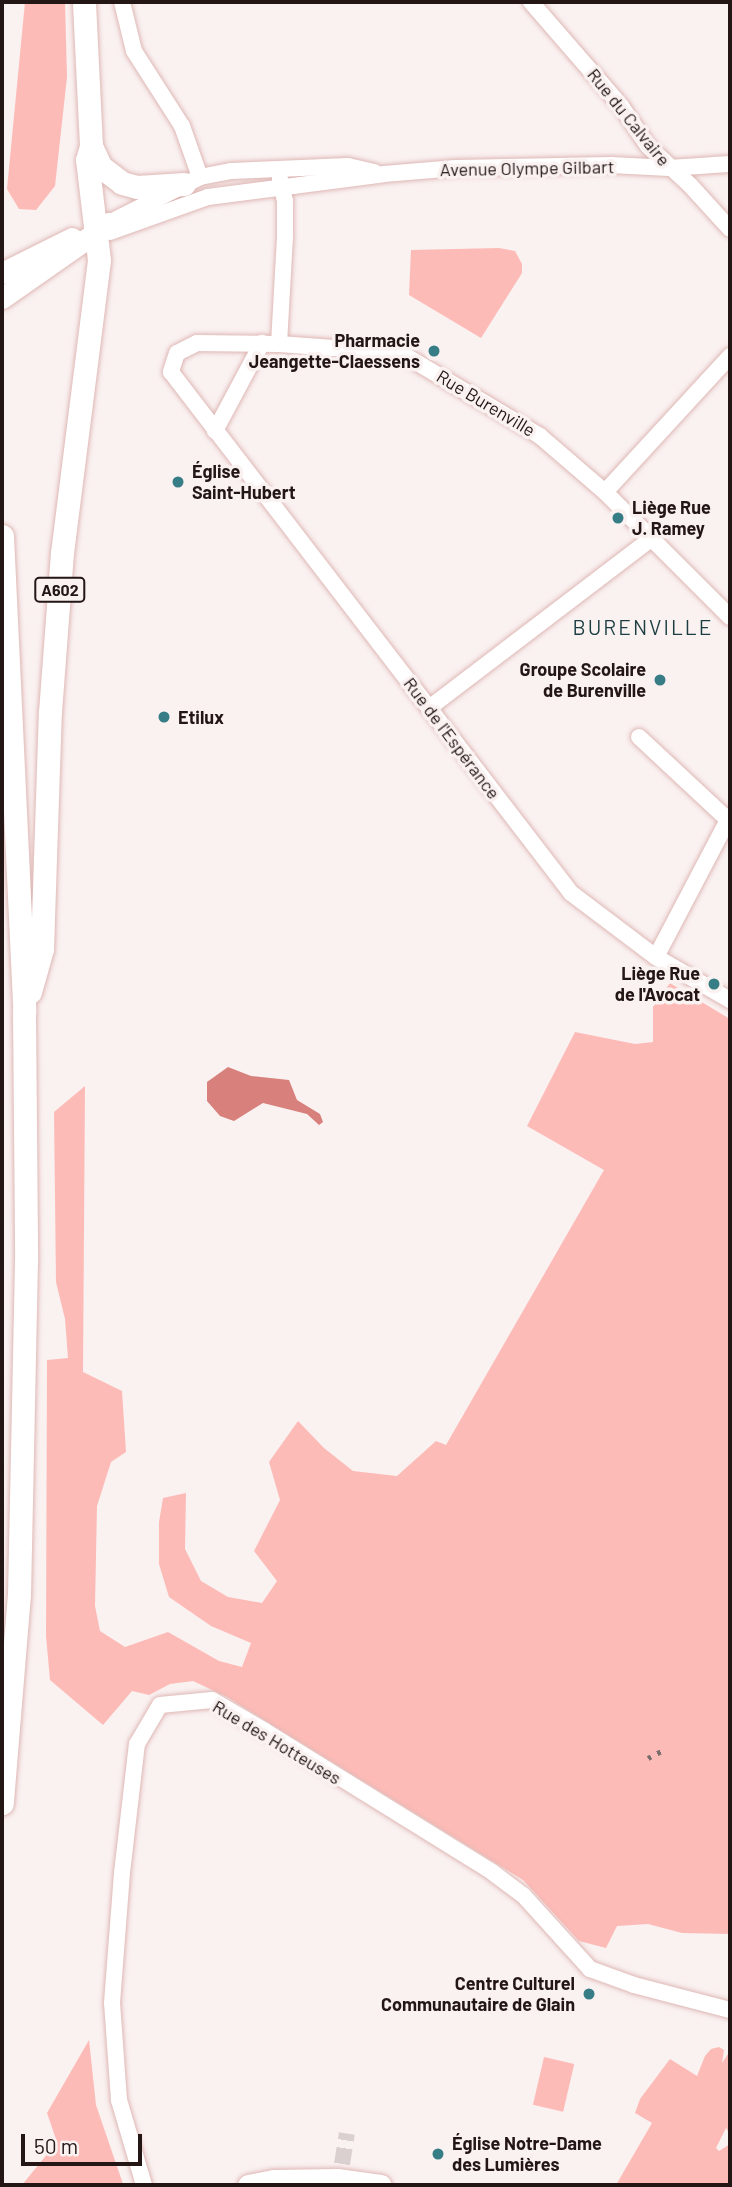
<!DOCTYPE html>
<html>
<head>
<meta charset="utf-8">
<style>
	body { margin:0 }
	#map { position:relative; width:732px; height:2187px; overflow:hidden; background:#faf1f1; font-family:Barlow,sans-serif }
	div>[style] { position:absolute }
	[style*='--x'] { left:calc(var(--x)*1px); top:calc(var(--y)*1px); width:calc(var(--w)*1px); rotate:calc(var(--a)*1deg) }
	.green>* { inset:0; background:#fdbbb7; transform-origin:0 0 }
	.water>* { inset:0; background:#d8807c }
	.minor-tunnel>* { height:16px; margin-top:-8px; transform-origin:0; background:repeating-linear-gradient(90deg,#dad0d0 0 16px,transparent 0 24px) }
	.roads { filter:drop-shadow(0 0 2px #deb8b5) drop-shadow(0 0 2px #deb8b5) }
	.minor>* { height:16px; margin:-8px; padding:0 8px; transform-origin:8px; border-radius:8px; background:#fff }
	.major>* { height:21px; margin:-10.5px; padding:0 10.5px; transform-origin:10.5px; border-radius:10.5px; background:#fff }
	.highway>* { height:23px; margin:-11.5px; padding:0 11.5px; transform-origin:11.5px; border-radius:11.5px; background:#fff }
	.rail>* { height:5px; margin-top:-2.5px; transform-origin:0; background:repeating-linear-gradient(90deg,#796e6d 0 3.5px,transparent 0 10.5px) }
	.dots>* { width:19px; height:19px; translate:-50% -50%; box-sizing:border-box; border:4px solid #faf1f1; border-radius:50% }
	span { translate:-50% -50%; white-space:nowrap; text-align:center; line-height:1.15; -webkit-text-stroke:7px #faf1f1; paint-order:stroke }
	.shield-label span { padding:2px 5px; background:#faf1f1; border:2px solid; border-radius:5px; -webkit-text-stroke-width:0 }
	.shield-label { font-size:16px; color:#231615; font-weight:700 }
	.street-label { font-size:18px; color:#231615 }
	.poi-label { font-size:18px; color:#231615; font-weight:700 }
	.right { translate:-100% -50%; text-align:right }
	.left { translate:0 -50%; text-align:left }
	.quarter-label { font-size:21px; color:#1b3d42; letter-spacing:2px }
	.frame { position:absolute; inset:0; border:4px solid #231615; pointer-events:none }
	.scale { position:absolute; left:21px; top:2134px; width:121px; height:32px; box-sizing:border-box; border:4px solid #231615; border-top:0; padding-left:9px; font-size:21px; line-height:24px; white-space:nowrap; color:#231615; -webkit-text-stroke:5px #faf1f1; paint-order:stroke }
</style>
</head>
<body>
<div id="map">
	<div class="green">
		<i style="clip-path:polygon(25px 2px,65px 2px,67px 77px,55px 186px,36px 210px,19px 209px,7px 189px)"></i>
		<i style="clip-path:polygon(499px 248px,515px 251px,522px 264px,522px 273px,481px 338px,409px 295px,411px 250px)"></i>
		<i style="clip-path:polygon(670px 983px,730px 1019px,730px 1934px,682px 1933px,648px 1924px,617px 1926px,606px 1948px,579px 1941px,523px 1880px,227px 1697px,193px 1681px,170px 1684px,149px 1695px,132px 1691px,103px 1725px,50px 1680px,46px 1636px,47px 1360px,68px 1358px,65px 1319px,56px 1282px,54px 1112px,85px 1086px,83px 1372px,122px 1391px,126px 1452px,111px 1462px,97px 1506px,95px 1606px,100px 1631px,125px 1647px,168px 1632px,219px 1661px,242px 1667px,251px 1643px,211px 1626px,169px 1597px,159px 1564px,159px 1522px,163px 1498px,186px 1493px,185px 1549px,201px 1581px,228px 1597px,262px 1603px,277px 1581px,254px 1551px,280px 1500px,269px 1462px,298px 1421px,324px 1448px,353px 1471px,397px 1476px,436px 1441px,446px 1445px,604px 1170px,527px 1126px,575px 1032px,635px 1044px,653px 1042px,653px 1007px)"></i>
		<i style="clip-path:polygon(89px 2040px,96px 2105px,123px 2184px,22px 2185px,57px 2142px,47px 2113px)"></i>
		<i style="clip-path:polygon(719px 2047px,724px 2050px,722px 2063px,730px 2051px,730px 2134px,726px 2128px,716px 2148px,719px 2151px,730px 2144px,729px 2185px,616px 2185px,652px 2123px,635px 2113px,640px 2099px,670px 2059px,697px 2076px,705px 2056px,711px 2049px)"></i>
		<i style="left:544px;top:2057px;width:31px;height:49px;rotate:13deg"></i>
	</div>
	<div class="water">
		<i style="clip-path:polygon(228px 1067px,251px 1076px,289px 1080px,297px 1100px,320px 1114px,323px 1122px,319px 1125px,307px 1114px,263px 1103px,234px 1121px,220px 1116px,207px 1101px,207px 1082px)"></i>
	</div>
	<div class="minor-tunnel">
		<i style="--x:342;--y:2164;--w:31;--a:-81"></i>
	</div>
	<div class="roads">
		<div class="minor">
			<i style="--x:122;--y:2;--w:50;--a:76.2"></i>
			<i style="--x:134;--y:51;--w:89;--a:57.4"></i>
			<i style="--x:182;--y:126;--w:54;--a:70.6"></i>
			<i style="--x:531;--y:2;--w:138;--a:49.1"></i>
			<i style="--x:621;--y:106;--w:48;--a:56"></i>
			<i style="--x:648;--y:146;--w:57;--a:42.9"></i>
			<i style="--x:690;--y:185;--w:59;--a:47.7"></i>
			<i style="--x:109;--y:223;--w:102;--a:-26.8"></i>
			<i style="--x:200;--y:177;--w:32;--a:-11"></i>
			<i style="--x:231;--y:171;--w:117;--a:-2.4"></i>
			<i style="--x:348;--y:166;--w:27;--a:13"></i>
			<i style="--x:110;--y:232;--w:104;--a:-19.7"></i>
			<i style="--x:208;--y:197;--w:177;--a:-7.4"></i>
			<i style="--x:384;--y:174;--w:72;--a:-4.8"></i>
			<i style="--x:456;--y:168;--w:155;--a:-1.1"></i>
			<i style="--x:611;--y:165;--w:58;--a:3"></i>
			<i style="--x:669;--y:168;--w:61;--a:-3.8"></i>
			<i style="--x:279;--y:344;--w:106;--a:-86.8"></i>
			<i style="--x:285;--y:238;--w:37;--a:-90"></i>
			<i style="--x:285;--y:201;--w:23;--a:-103"></i>
			<i style="--x:215;--y:431;--w:100;--a:-61.9"></i>
			<i style="--x:605;--y:492;--w:185;--a:-47.4"></i>
			<i style="--x:730;--y:617;--w:177;--a:-135"></i>
			<i style="--x:605;--y:492;--w:86;--a:-139.3"></i>
			<i style="--x:540;--y:436;--w:162;--a:-149.2"></i>
			<i style="--x:401;--y:353;--w:122;--a:-175.8"></i>
			<i style="--x:279;--y:344;--w:82;--a:-179.3"></i>
			<i style="--x:197;--y:343;--w:22;--a:153"></i>
			<i style="--x:177;--y:353;--w:20;--a:108"></i>
			<i style="--x:171;--y:372;--w:657;--a:52.48"></i>
			<i style="--x:571;--y:893;--w:106;--a:37"></i>
			<i style="--x:656;--y:957;--w:86;--a:30.2"></i>
			<i style="--x:429;--y:708;--w:279;--a:-37.3"></i>
			<i style="--x:639;--y:737;--w:122;--a:43"></i>
			<i style="--x:656;--y:957;--w:159;--a:-62.3"></i>
			<i style="--x:144;--y:2185;--w:89;--a:-106.4"></i>
			<i style="--x:119;--y:2100;--w:97;--a:-94.1"></i>
			<i style="--x:112;--y:2003;--w:130;--a:-85.6"></i>
			<i style="--x:122;--y:1873;--w:130;--a:-83.4"></i>
			<i style="--x:137;--y:1744;--w:45;--a:-59.5"></i>
			<i style="--x:160;--y:1705;--w:52;--a:-5.5"></i>
			<i style="--x:212;--y:1700;--w:61;--a:30.3"></i>
			<i style="--x:265;--y:1731;--w:267;--a:31.8"></i>
			<i style="--x:492;--y:1872;--w:39;--a:37"></i>
			<i style="--x:523;--y:1895;--w:100;--a:47.8"></i>
			<i style="--x:590;--y:1969;--w:47;--a:20"></i>
			<i style="--x:634;--y:1985;--w:99;--a:14.6"></i>
		</div>
		<div class="major">
			<i style="--x:2;--y:273;--w:78;--a:-26.6"></i>
			<i style="--x:2;--y:298;--w:131;--a:-35"></i>
			<i style="--x:248;--y:2185;--w:26;--a:-11"></i>
			<i style="--x:274;--y:2180;--w:63;--a:-0.9"></i>
			<i style="--x:337;--y:2179;--w:44;--a:7.8"></i>
		</div>
		<div class="highway">
			<i style="--x:91;--y:146;--w:23;--a:65"></i>
			<i style="--x:101;--y:167;--w:26;--a:37"></i>
			<i style="--x:122;--y:183;--w:16;--a:15"></i>
			<i style="--x:137;--y:187;--w:47;--a:-3.7"></i>
			<i style="--x:2;--y:536;--w:476;--a:87.3"></i>
			<i style="--x:24;--y:1011;--w:250;--a:89.5"></i>
			<i style="--x:26;--y:1261;--w:333;--a:91.2"></i>
			<i style="--x:19;--y:1594;--w:210;--a:94.7"></i>
			<i style="--x:30;--y:992;--w:45;--a:-74.4"></i>
			<i style="--x:42;--y:949;--w:237;--a:-88.1"></i>
			<i style="--x:50;--y:712;--w:159;--a:-85.7"></i>
			<i style="--x:62;--y:553;--w:295;--a:-82.8"></i>
			<i style="--x:99;--y:260;--w:101;--a:-96.8"></i>
			<i style="--x:87;--y:160;--w:15;--a:-74"></i>
			<i style="--x:91;--y:146;--w:144;--a:-92.8"></i>
		</div>
	</div>
	<div class="rail">
		<i style="--x:648;--y:1758;--w:18;--a:-27"></i>
	</div>
	<div class="dots">
		<i style="left:434px;top:351px;background:#367d86"></i>
		<i style="left:178px;top:482px;background:#367d86"></i>
		<i style="left:618px;top:518px;background:#367d86"></i>
		<i style="left:660px;top:680px;background:#367d86"></i>
		<i style="left:164px;top:717px;background:#367d86"></i>
		<i style="left:714px;top:984px;background:#367d86"></i>
		<i style="left:589px;top:1994px;background:#367d86"></i>
		<i style="left:438px;top:2154px;background:#367d86"></i>
	</div>
	<div class="shield-label">
		<span style="left:60px;top:590px">A602</span>
	</div>
	<div class="street-label">
		<span style="left:629px;top:117px;rotate:51deg">Rue du Calvaire</span>
		<span style="left:527px;top:168px;rotate:-1deg">Avenue Olympe Gilbart</span>
		<span style="left:486px;top:403px;rotate:31deg">Rue Burenville</span>
		<span style="left:452px;top:738px;rotate:53deg">Rue de l'Espérance</span>
		<span style="left:277px;top:1742px;rotate:31deg">Rue des Hotteuses</span>
	</div>
	<div class="poi-label">
		<span class="right" style="left:420px;top:351px">Pharmacie<br>Jeangette-Claessens</span>
		<span class="left" style="left:192px;top:482px">Église<br>Saint-Hubert</span>
		<span class="left" style="left:632px;top:518px">Liège Rue<br>J. Ramey</span>
		<span class="right" style="left:646px;top:680px">Groupe Scolaire<br>de Burenville</span>
		<span class="left" style="left:178px;top:717px">Etilux</span>
		<span class="right" style="left:700px;top:984px">Liège Rue<br>de l'Avocat</span>
		<span class="right" style="left:575px;top:1994px">Centre Culturel<br>Communautaire de Glain</span>
		<span class="left" style="left:452px;top:2154px">Église Notre-Dame<br>des Lumières</span>
	</div>
	<div class="quarter-label">
		<span style="left:643px;top:627px">BURENVILLE</span>
	</div>
	<div class="frame"></div>
	<div class="scale">50 m</div>
</div>
</body>
</html>
